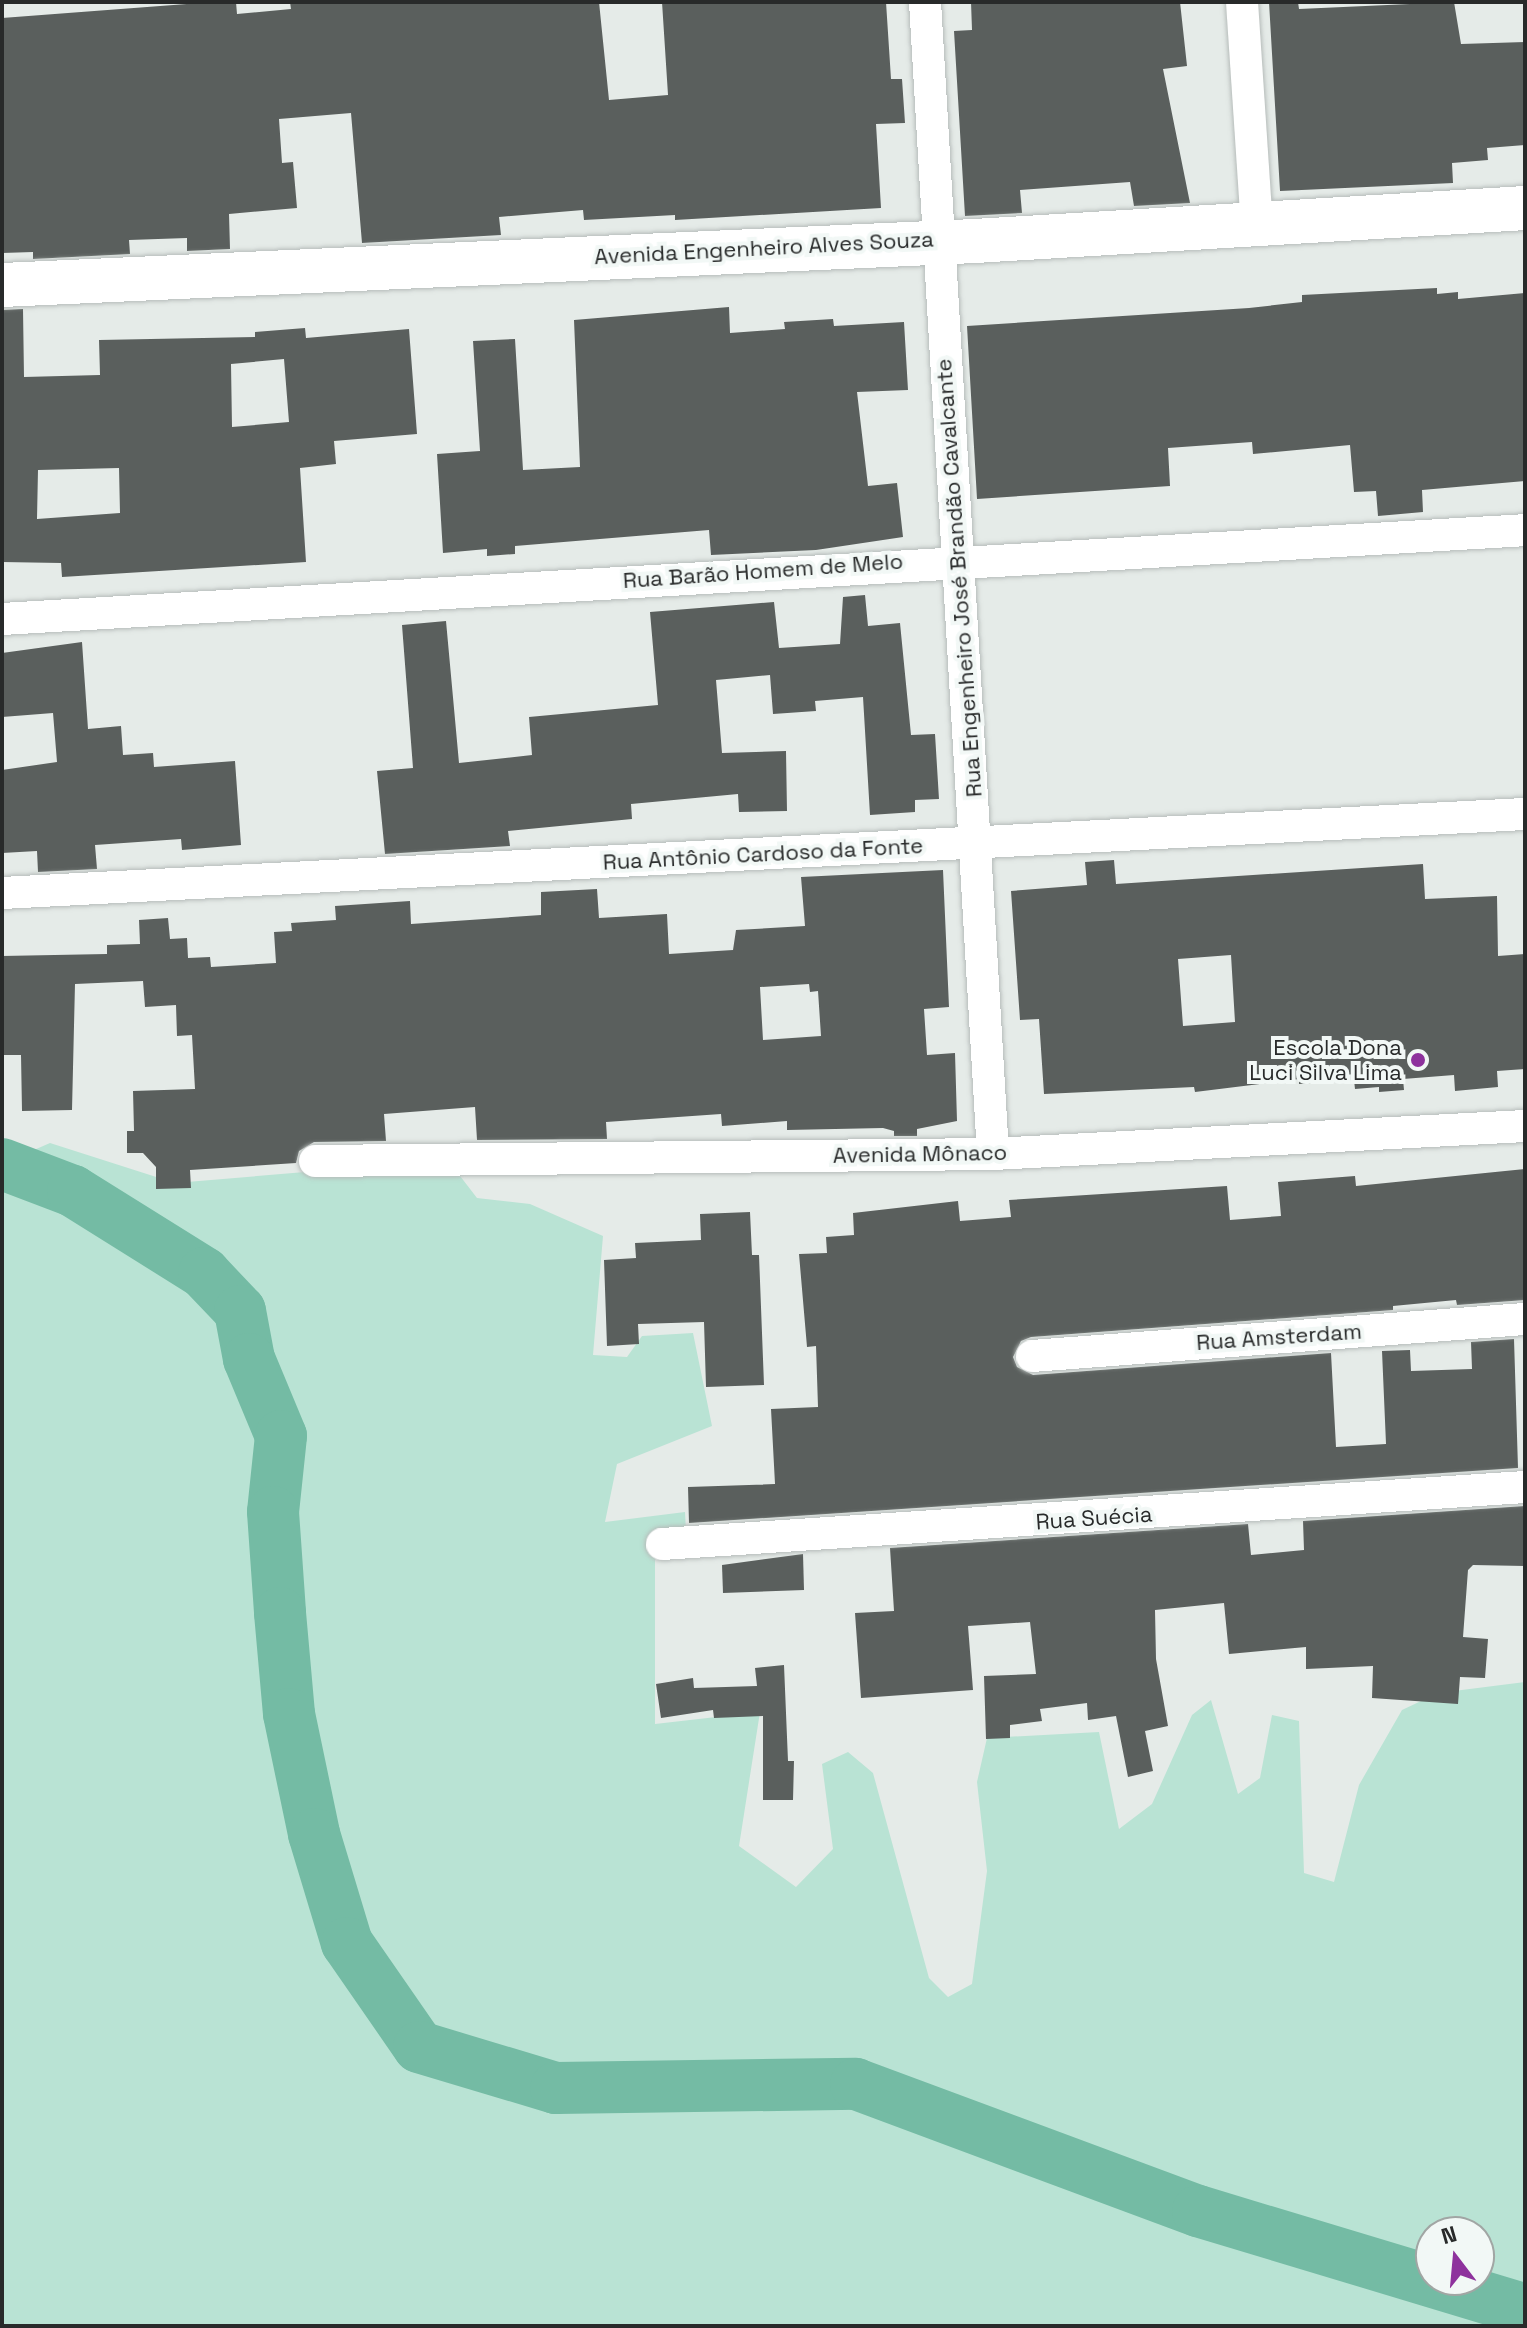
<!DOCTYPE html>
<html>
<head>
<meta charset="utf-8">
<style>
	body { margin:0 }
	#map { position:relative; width:1527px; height:2328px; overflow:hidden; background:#e5ebe8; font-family:"Space Grotesk",sans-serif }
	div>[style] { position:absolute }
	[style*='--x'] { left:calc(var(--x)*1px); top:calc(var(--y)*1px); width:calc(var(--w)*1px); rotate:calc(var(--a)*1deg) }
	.green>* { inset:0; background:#b9e3d4 }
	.river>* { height:52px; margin:-26px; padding:0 26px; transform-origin:26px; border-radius:26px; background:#74bba4 }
	.building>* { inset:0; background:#5a5f5d }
	.roads { filter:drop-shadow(0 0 2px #b6bcba) drop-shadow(0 0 2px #b6bcba) }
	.minor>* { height:32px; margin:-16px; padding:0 16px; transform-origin:16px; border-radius:16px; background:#fff }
	.secondary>* { height:44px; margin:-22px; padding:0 22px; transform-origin:22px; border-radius:22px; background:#fff }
	.dots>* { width:22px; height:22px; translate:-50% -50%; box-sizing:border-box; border:4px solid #f2f8f6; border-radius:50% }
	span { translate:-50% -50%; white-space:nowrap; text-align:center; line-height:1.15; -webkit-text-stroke:8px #f2f8f6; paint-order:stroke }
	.street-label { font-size:22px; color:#282a2a }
	.poi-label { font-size:22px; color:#282a2a }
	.right { translate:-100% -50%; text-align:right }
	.frame { position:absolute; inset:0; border:4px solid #282a2a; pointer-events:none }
	.north { position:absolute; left:1415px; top:2216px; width:80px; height:80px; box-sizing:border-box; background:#f2f8f6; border:2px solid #a1a6a4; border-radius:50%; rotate:344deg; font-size:22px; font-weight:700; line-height:32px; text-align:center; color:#282a2a }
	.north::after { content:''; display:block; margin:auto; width:28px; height:36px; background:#8e329d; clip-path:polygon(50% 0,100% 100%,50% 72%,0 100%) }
</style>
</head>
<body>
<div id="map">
	<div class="green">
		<i style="clip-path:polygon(evenodd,50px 1143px,175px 1183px,353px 1168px,457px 1172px,477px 1198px,530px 1204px,603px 1236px,593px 1355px,627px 1357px,642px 1336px,693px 1333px,712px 1426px,617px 1464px,605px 1522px,685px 1512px,686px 1532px,655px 1536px,655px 1724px,760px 1712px,739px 1846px,796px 1887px,833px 1849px,822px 1764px,848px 1752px,873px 1773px,929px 1978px,948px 1997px,972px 1984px,987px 1871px,977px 1782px,987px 1738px,1099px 1732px,1119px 1829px,1152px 1804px,1192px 1715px,1211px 1700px,1238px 1794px,1260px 1778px,1272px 1715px,1299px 1721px,1304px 1873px,1334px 1882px,1359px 1785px,1402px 1710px,1438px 1693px,1525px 1682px,1525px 2326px,2px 2326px,2px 1164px,50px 1143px,1431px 2232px,1479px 2232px,1479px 2280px,1431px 2280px,1431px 2232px)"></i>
	</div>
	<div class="river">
		<i style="--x:2;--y:1164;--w:76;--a:20.8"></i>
		<i style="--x:73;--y:1191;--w:155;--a:32"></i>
		<i style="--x:204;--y:1273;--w:52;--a:46.5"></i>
		<i style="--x:240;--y:1311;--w:49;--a:79.4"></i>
		<i style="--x:249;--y:1359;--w:83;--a:67.4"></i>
		<i style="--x:281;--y:1436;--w:76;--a:96"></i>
		<i style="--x:273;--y:1512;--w:101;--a:86"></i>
		<i style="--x:280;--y:1613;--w:101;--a:84.9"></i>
		<i style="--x:289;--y:1714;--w:123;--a:78.2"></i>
		<i style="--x:314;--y:1834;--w:114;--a:73.2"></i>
		<i style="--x:347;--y:1943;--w:126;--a:55.3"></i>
		<i style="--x:419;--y:2047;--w:143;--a:16.7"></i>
		<i style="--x:556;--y:2088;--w:300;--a:-0.8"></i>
		<i style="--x:856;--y:2084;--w:365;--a:20.4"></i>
		<i style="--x:1198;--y:2211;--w:342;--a:16.8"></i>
	</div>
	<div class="building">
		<i style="clip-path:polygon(213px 2px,236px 2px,237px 14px,291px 9px,290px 2px,599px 2px,609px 100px,668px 95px,662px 2px,886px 2px,891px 79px,902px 79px,905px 123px,876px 124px,881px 208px,675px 220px,675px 215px,584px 220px,583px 210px,499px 217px,501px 235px,362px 243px,351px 113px,279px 119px,282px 163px,293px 162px,297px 208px,229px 214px,230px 249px,187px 251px,187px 238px,129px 240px,130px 254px,33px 259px,33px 252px,2px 253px,2px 18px)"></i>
		<i style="clip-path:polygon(971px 2px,1180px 2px,1187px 66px,1163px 69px,1190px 203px,1134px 206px,1130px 182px,1020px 190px,1022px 213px,965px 216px,954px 31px,972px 30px)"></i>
		<i style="clip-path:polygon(1269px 2px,1298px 2px,1299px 9px,1454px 2px,1461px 44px,1525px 42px,1525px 145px,1487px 148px,1488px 160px,1452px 163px,1453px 183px,1280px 191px)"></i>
		<i style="clip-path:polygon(1437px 288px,1437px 294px,1458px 292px,1458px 299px,1525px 293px,1525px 481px,1422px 490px,1423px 512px,1378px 516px,1376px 491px,1354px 492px,1350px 445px,1253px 454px,1252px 442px,1168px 448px,1170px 486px,977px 499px,967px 326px,1249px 308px,1302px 302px,1302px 295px)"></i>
		<i style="clip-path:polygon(729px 307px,730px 333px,785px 329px,784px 322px,833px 319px,834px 326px,904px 322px,908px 390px,857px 392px,868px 486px,897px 483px,903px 537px,816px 550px,711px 555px,709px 530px,515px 546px,515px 554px,487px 556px,487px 549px,443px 553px,437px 454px,480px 451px,473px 341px,515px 339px,523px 470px,580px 467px,574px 320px)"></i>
		<i style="clip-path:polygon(evenodd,23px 309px,24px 377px,100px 375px,99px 340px,255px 337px,255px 332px,305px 328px,306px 338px,409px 329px,417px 434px,334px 441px,336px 464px,300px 468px,306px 562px,62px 577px,61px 563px,2px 562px,2px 310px,23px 309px,284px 359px,289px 422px,232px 427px,231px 364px,284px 359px,23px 309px,119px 468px,120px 513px,37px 519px,38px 470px,119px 468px)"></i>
		<i style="clip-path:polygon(865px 595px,868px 626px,900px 623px,911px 735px,935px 734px,939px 799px,915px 800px,915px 812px,870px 815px,863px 697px,815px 701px,816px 711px,773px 714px,770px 675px,716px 680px,722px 753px,786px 751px,787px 811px,739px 812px,738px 794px,631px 804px,632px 819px,508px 831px,510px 846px,385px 854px,377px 771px,413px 768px,402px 625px,446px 621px,459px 763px,532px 755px,529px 717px,658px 705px,650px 612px,774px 602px,779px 648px,840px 644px,843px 597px)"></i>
		<i style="clip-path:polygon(82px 642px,88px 729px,121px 726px,123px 755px,153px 753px,154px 767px,235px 761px,241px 845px,182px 850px,181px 839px,95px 845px,97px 869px,38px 872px,37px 851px,2px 853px,2px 770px,57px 762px,53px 713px,2px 717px,2px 653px)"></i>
		<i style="clip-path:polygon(evenodd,1114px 860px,1116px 884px,1423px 864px,1425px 899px,1497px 896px,1498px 956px,1525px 954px,1525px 1069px,1497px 1071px,1498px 1087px,1455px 1091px,1454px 1075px,1403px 1079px,1404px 1090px,1379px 1092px,1379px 1087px,1355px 1089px,1354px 1080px,1299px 1084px,1299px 1079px,1195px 1092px,1194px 1087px,1044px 1094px,1039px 1019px,1020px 1020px,1011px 891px,1087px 885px,1085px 862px,1114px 860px,1231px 955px,1235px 1022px,1183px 1026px,1178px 959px,1231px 955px)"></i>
		<i style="clip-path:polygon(evenodd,943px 870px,949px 1007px,924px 1009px,927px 1055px,955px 1053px,957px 1121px,917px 1129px,917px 1136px,894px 1136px,894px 1131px,883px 1128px,787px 1130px,787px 1121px,722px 1126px,721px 1114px,606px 1122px,607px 1139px,477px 1140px,475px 1107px,384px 1114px,386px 1141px,314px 1142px,299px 1151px,296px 1163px,190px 1170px,191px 1188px,156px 1189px,156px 1167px,143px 1153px,127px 1153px,127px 1131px,134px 1131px,133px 1091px,195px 1089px,192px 1035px,177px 1036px,176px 1005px,145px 1007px,143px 981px,75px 984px,72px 1110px,22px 1111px,21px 1055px,2px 1055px,2px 956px,107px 954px,107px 945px,140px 944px,139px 920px,168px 918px,170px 939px,187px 938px,188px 958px,210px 957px,211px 967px,276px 963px,274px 932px,292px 931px,291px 923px,336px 920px,335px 906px,410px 901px,411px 924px,541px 915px,541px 892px,597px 889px,599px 918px,667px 914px,669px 954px,733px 950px,736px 930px,805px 926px,801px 877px,943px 870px,809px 984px,810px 992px,818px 991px,821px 1036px,763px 1040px,760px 987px,809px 984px)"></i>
		<i style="clip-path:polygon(1525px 1169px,1525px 1300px,1457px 1305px,1456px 1300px,1393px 1306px,1393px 1310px,1031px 1337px,1021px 1341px,1013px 1357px,1017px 1367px,1033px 1375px,1331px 1353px,1336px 1447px,1386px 1444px,1382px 1351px,1410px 1350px,1411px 1371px,1472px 1369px,1471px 1342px,1514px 1339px,1518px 1468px,689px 1523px,688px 1487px,775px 1484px,771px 1409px,818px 1407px,816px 1346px,807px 1347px,799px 1254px,827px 1253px,826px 1237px,854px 1235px,853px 1213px,958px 1201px,960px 1221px,1011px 1217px,1009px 1200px,1227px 1186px,1230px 1220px,1281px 1216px,1278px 1182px,1355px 1176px,1356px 1186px)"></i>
		<i style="clip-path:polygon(750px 1212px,752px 1255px,759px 1255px,764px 1385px,706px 1387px,704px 1322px,638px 1324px,639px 1344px,607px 1346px,604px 1260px,636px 1258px,635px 1243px,701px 1240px,700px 1214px)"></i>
		<i style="clip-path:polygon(1525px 1506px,1525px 1566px,1473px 1565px,1468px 1570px,1463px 1637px,1488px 1639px,1485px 1678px,1460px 1677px,1458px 1704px,1372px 1698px,1373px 1666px,1306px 1669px,1306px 1647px,1229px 1654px,1224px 1603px,1155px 1610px,1156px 1659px,1168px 1726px,1145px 1731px,1153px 1771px,1128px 1777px,1116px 1716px,1088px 1720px,1087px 1703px,1040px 1709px,1042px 1721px,1010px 1725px,1010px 1738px,986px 1739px,984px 1676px,1036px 1674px,1030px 1622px,968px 1626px,973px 1690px,861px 1698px,855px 1613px,894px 1611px,890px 1548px,1248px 1524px,1251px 1555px,1304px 1550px,1303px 1521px)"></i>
		<i style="clip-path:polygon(803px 1554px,804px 1590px,723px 1593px,722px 1565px)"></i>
		<i style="clip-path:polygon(784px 1665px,788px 1761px,794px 1761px,793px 1800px,763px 1800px,763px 1716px,714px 1718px,713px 1710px,661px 1718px,656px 1684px,693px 1678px,694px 1688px,757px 1686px,755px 1668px)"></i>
	</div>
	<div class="roads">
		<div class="minor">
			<i style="--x:925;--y:2;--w:1154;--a:86.62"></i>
			<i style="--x:1242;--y:2;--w:225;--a:86.2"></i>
			<i style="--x:2;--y:619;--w:1526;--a:-3.34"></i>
			<i style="--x:2;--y:893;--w:1525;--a:-2.97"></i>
			<i style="--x:315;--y:1161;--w:678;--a:-0.59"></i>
			<i style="--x:993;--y:1154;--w:533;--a:-3.01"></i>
			<i style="--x:1032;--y:1356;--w:494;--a:-4.3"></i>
			<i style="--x:662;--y:1544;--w:865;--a:-3.78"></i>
		</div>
		<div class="secondary">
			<i style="--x:2;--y:285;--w:974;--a:-2.59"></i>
			<i style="--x:975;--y:241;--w:551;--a:-3.43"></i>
		</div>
	</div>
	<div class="dots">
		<i style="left:1418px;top:1060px;background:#8e329d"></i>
	</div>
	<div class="street-label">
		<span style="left:764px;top:248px;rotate:-3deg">Avenida Engenheiro Alves Souza</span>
		<span style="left:763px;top:571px;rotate:-4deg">Rua Barão Homem de Melo</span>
		<span style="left:959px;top:578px;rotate:-94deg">Rua Engenheiro José Brandão Cavalcante</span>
		<span style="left:763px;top:854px;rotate:-3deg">Rua Antônio Cardoso da Fonte</span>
		<span style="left:920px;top:1154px;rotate:-1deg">Avenida Mônaco</span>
		<span style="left:1279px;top:1337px;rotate:-4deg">Rua Amsterdam</span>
		<span style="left:1094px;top:1518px;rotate:-4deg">Rua Suécia</span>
	</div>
	<div class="poi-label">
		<span class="right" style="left:1402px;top:1060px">Escola Dona<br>Luci Silva Lima</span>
	</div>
	<div class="frame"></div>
	<div class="north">N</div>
</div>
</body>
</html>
